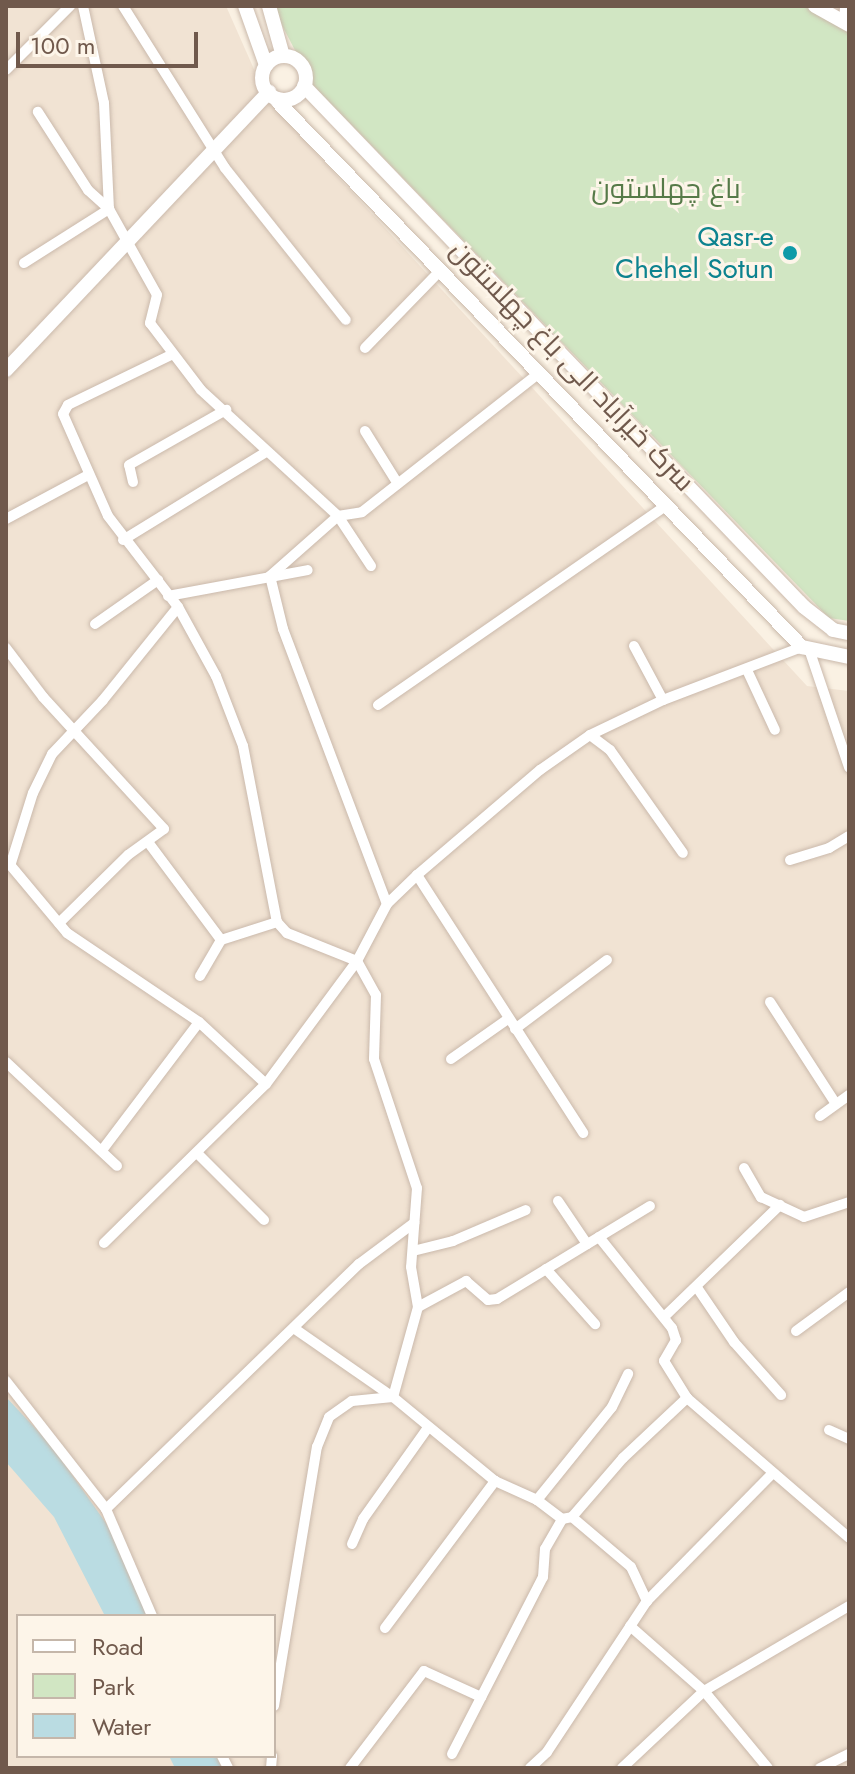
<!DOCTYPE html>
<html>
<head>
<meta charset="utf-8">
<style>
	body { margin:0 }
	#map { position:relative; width:855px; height:1774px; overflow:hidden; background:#faf1e3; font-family:Jost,Cairo,sans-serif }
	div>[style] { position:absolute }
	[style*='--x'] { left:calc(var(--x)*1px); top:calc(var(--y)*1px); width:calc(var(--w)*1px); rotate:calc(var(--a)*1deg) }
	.residential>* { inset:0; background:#f1e3d3 }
	.green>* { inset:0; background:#d1e6c3 }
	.water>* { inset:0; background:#badce2 }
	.roads { filter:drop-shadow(0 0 2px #cab9ab) drop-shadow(0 0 2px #cab9ab) }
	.street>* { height:10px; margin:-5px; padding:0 5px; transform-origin:5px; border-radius:5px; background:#fff }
	.secondary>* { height:14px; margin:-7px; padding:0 7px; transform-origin:7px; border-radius:7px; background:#fff }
	.secondary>.ring { margin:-7px; padding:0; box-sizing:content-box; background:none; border:14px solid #fff; border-radius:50% }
	.dots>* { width:22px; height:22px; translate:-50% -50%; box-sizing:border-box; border:4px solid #fdf5e9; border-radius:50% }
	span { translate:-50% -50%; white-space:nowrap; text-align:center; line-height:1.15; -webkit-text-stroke:6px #fdf5e9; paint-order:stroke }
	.park-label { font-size:28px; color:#567a48 }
	.culture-label { font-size:28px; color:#0d838f }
	.right { translate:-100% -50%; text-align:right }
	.street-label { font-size:28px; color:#70594c }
	.frame { position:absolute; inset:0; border:8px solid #70594c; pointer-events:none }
	.legend { position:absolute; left:16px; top:1614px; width:260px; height:144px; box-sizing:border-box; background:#fdf5e9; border:2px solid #c5b7aa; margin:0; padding:10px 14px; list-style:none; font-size:24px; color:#70594c }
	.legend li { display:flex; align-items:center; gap:16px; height:40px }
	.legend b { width:40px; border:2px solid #c5b7aa }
	.scale { position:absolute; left:16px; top:32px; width:182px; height:36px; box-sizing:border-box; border:4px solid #70594c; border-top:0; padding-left:10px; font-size:24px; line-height:28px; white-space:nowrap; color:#70594c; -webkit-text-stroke:6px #fdf5e9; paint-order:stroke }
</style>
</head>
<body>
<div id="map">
	<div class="residential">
		<i style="clip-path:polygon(evenodd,6px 6px,226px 6px,268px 101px,807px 686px,849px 691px,849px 1768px,6px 1768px,6px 6px,18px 1616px,274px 1616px,274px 1756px,18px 1756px,18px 1616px)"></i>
	</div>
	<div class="green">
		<i style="clip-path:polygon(272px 6px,804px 6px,849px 32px,849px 621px,829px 618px,313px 85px)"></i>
	</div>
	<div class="water">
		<i style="clip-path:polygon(6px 1397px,51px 1445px,108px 1526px,148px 1616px,105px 1616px,54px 1517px,6px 1462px)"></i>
		<i style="clip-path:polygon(169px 1756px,216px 1756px,222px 1768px,175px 1768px)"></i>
	</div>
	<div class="roads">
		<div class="street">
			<i style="--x:83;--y:6;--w:99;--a:77.8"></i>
			<i style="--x:104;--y:103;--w:106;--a:87.3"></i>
			<i style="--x:109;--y:209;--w:98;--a:60.8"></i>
			<i style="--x:157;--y:295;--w:29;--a:104"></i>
			<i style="--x:150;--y:323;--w:84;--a:52.7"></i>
			<i style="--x:201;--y:390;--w:186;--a:42.6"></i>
			<i style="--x:338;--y:516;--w:60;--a:56.6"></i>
			<i style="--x:123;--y:6;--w:191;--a:57.8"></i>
			<i style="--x:225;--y:168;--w:194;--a:51.5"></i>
			<i style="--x:844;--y:22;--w:16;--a:-86"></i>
			<i style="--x:6;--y:70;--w:91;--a:-45"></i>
			<i style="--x:24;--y:263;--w:101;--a:-32.4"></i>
			<i style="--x:109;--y:209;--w:28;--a:-138"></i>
			<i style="--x:88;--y:190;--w:93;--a:-122.7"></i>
			<i style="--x:365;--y:348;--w:107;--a:-45.8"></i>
			<i style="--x:173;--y:354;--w:117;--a:154.1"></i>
			<i style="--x:68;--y:405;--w:10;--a:119"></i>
			<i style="--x:63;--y:414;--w:111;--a:66.2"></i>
			<i style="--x:108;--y:516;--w:115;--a:52.4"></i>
			<i style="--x:178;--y:607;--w:79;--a:61.2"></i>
			<i style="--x:216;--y:676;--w:75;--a:68.9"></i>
			<i style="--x:243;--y:746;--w:179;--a:79.1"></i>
			<i style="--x:277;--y:922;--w:15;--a:48"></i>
			<i style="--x:287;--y:933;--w:75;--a:21.8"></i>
			<i style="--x:357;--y:961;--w:39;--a:61"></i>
			<i style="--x:376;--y:995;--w:64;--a:91.8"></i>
			<i style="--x:374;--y:1059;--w:136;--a:71.6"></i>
			<i style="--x:417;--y:1188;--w:79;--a:94.3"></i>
			<i style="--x:411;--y:1267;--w:41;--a:80.1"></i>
			<i style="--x:418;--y:1307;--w:93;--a:105.5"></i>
			<i style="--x:365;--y:431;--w:62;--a:58.1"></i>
			<i style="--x:133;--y:482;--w:17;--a:-103"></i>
			<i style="--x:129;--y:465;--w:112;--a:-29.6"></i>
			<i style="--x:338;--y:516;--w:91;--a:138.6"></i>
			<i style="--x:270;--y:576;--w:55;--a:76.2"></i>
			<i style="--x:283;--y:629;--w:294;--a:69.3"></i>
			<i style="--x:338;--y:516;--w:24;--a:-9"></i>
			<i style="--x:362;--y:512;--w:224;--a:-38.1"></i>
			<i style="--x:6;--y:519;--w:93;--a:-28.2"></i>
			<i style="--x:123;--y:540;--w:168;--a:-31.6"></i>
			<i style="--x:168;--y:596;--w:142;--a:-10.5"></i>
			<i style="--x:95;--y:624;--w:77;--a:-34.9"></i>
			<i style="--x:634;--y:646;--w:61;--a:61.8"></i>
			<i style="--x:6;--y:648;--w:61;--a:52.9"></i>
			<i style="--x:43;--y:697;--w:179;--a:47.5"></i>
			<i style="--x:164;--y:829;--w:44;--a:144.2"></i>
			<i style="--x:128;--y:855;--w:97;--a:135.4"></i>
			<i style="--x:809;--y:649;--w:125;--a:71.3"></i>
			<i style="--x:747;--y:670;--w:66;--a:65"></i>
			<i style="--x:378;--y:705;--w:349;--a:-34.7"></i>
			<i style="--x:590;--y:735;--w:25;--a:37"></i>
			<i style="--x:610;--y:750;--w:126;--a:54.7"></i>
			<i style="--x:148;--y:842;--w:122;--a:53.3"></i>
			<i style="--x:6;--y:860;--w:95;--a:50.1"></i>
			<i style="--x:67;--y:933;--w:159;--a:34"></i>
			<i style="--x:199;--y:1022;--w:91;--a:42.8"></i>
			<i style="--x:790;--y:860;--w:41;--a:-17.1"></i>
			<i style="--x:829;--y:848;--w:23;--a:-31"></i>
			<i style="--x:11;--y:863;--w:73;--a:-72.6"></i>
			<i style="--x:33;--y:793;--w:43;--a:-64"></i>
			<i style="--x:52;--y:754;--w:74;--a:-46.6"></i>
			<i style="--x:103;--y:700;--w:119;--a:-51.1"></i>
			<i style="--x:417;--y:875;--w:307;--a:57.2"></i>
			<i style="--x:200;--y:976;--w:42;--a:-59.7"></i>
			<i style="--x:221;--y:940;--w:59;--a:-17.8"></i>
			<i style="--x:770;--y:1002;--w:121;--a:57.1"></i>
			<i style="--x:515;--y:1029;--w:115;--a:-36.9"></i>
			<i style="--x:451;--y:1059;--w:70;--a:-35.1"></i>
			<i style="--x:6;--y:1062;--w:152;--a:43.1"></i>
			<i style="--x:820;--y:1116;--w:36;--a:-36"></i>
			<i style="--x:103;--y:1149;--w:159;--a:-52.9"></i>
			<i style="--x:199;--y:1155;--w:92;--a:45"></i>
			<i style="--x:744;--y:1168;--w:34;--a:60"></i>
			<i style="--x:761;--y:1197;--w:47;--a:24.9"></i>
			<i style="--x:804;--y:1217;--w:47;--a:-18.4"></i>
			<i style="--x:558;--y:1201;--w:52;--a:56"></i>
			<i style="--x:599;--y:1237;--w:117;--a:51.3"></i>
			<i style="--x:672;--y:1328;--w:13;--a:72"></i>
			<i style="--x:676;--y:1340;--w:24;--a:120"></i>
			<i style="--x:664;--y:1361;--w:44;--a:58.1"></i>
			<i style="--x:687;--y:1398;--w:214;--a:40.8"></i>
			<i style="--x:104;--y:1243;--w:227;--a:-44.5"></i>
			<i style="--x:266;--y:1084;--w:153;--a:-53.5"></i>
			<i style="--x:357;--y:961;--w:64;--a:-62.2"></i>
			<i style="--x:387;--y:904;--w:42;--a:-44"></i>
			<i style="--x:417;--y:875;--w:162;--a:-40.5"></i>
			<i style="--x:540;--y:770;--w:61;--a:-35"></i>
			<i style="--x:590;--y:735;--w:81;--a:-25.6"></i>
			<i style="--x:663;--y:700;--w:149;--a:-20.9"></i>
			<i style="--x:413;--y:1251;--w:41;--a:-14"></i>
			<i style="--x:453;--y:1241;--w:79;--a:-23"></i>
			<i style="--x:546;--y:1269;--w:74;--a:48.3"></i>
			<i style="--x:698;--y:1289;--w:64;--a:55.8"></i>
			<i style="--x:734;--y:1342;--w:71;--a:48.4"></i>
			<i style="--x:418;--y:1307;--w:55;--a:-28.4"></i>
			<i style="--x:466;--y:1281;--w:29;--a:41"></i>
			<i style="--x:488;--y:1300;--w:9;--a:-6"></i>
			<i style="--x:497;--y:1299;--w:179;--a:-31.3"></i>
			<i style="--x:665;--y:1316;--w:160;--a:-44"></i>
			<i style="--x:295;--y:1329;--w:119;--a:34.8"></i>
			<i style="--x:393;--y:1397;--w:132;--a:39.5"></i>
			<i style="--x:495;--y:1481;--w:46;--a:24.3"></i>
			<i style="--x:537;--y:1500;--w:31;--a:37"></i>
			<i style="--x:562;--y:1519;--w:10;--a:-11"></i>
			<i style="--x:572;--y:1517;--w:77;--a:40.3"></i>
			<i style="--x:631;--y:1567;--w:38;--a:65"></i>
			<i style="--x:796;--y:1331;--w:66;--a:-36.3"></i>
			<i style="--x:6;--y:1381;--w:162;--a:52"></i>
			<i style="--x:106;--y:1509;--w:116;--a:66.7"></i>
			<i style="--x:829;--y:1430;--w:22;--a:24"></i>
			<i style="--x:537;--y:1500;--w:119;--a:-51.1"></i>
			<i style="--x:612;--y:1407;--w:37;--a:-64"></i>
			<i style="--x:106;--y:1509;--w:352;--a:-44.1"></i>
			<i style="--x:359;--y:1264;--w:69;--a:-36.7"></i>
			<i style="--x:572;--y:1517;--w:78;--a:-49.2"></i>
			<i style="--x:623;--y:1458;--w:88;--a:-43.2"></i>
			<i style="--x:352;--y:1544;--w:27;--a:-66"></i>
			<i style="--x:363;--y:1519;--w:110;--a:-54.6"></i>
			<i style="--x:630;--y:1626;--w:98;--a:41.3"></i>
			<i style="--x:704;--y:1691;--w:100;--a:50.3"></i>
			<i style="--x:385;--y:1628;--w:184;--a:-53.2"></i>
			<i style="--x:274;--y:1706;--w:263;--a:-80.6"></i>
			<i style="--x:317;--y:1447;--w:32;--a:-68"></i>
			<i style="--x:329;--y:1417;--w:28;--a:-35"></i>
			<i style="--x:352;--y:1401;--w:41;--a:-5.6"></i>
			<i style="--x:452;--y:1754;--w:199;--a:-62.8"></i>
			<i style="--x:543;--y:1577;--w:28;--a:-86"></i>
			<i style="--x:545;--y:1549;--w:34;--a:-60"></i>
			<i style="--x:222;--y:1756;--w:13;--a:63"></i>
			<i style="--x:271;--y:1768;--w:12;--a:-85"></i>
			<i style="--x:350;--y:1768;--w:122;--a:-52.7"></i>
			<i style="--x:424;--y:1671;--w:63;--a:24.5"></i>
			<i style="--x:530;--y:1768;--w:23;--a:-43"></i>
			<i style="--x:547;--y:1752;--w:181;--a:-56.5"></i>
			<i style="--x:647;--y:1601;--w:178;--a:-45.5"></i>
			<i style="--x:622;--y:1768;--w:112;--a:-43.2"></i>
			<i style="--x:704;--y:1691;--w:168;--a:-30.4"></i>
			<i style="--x:820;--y:1768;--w:32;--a:-26"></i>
		</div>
		<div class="secondary">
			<i style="--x:245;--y:6;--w:63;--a:70.4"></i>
			<i style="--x:269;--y:6;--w:52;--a:74.4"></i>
			<i style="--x:815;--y:6;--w:39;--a:29"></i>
			<i class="ring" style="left:262px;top:56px;width:30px;height:30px"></i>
			<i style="--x:304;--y:86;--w:722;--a:46.18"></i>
			<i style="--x:804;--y:607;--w:37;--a:38"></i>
			<i style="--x:833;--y:630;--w:16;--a:11"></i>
			<i style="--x:278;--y:102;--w:756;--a:46.13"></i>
			<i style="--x:802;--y:647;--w:48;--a:12"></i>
			<i style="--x:6;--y:370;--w:383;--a:-46.6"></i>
		</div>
	</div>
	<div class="dots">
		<i style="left:790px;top:253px;background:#0f9aa8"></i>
	</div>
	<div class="park-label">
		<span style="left:666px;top:189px">باغ چهلستون</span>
	</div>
	<div class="culture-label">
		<span class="right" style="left:774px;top:253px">Qasr-e<br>Chehel Sotun</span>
	</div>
	<div class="street-label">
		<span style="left:572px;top:366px;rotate:46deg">سرک خیرآباد الی باغ چهلستون</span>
	</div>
	<div class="frame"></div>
	<ul class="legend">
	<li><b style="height:10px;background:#fff"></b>Road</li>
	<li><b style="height:22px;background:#d1e6c3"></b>Park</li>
	<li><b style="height:22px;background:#badce2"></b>Water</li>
	</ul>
	<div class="scale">100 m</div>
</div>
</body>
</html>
